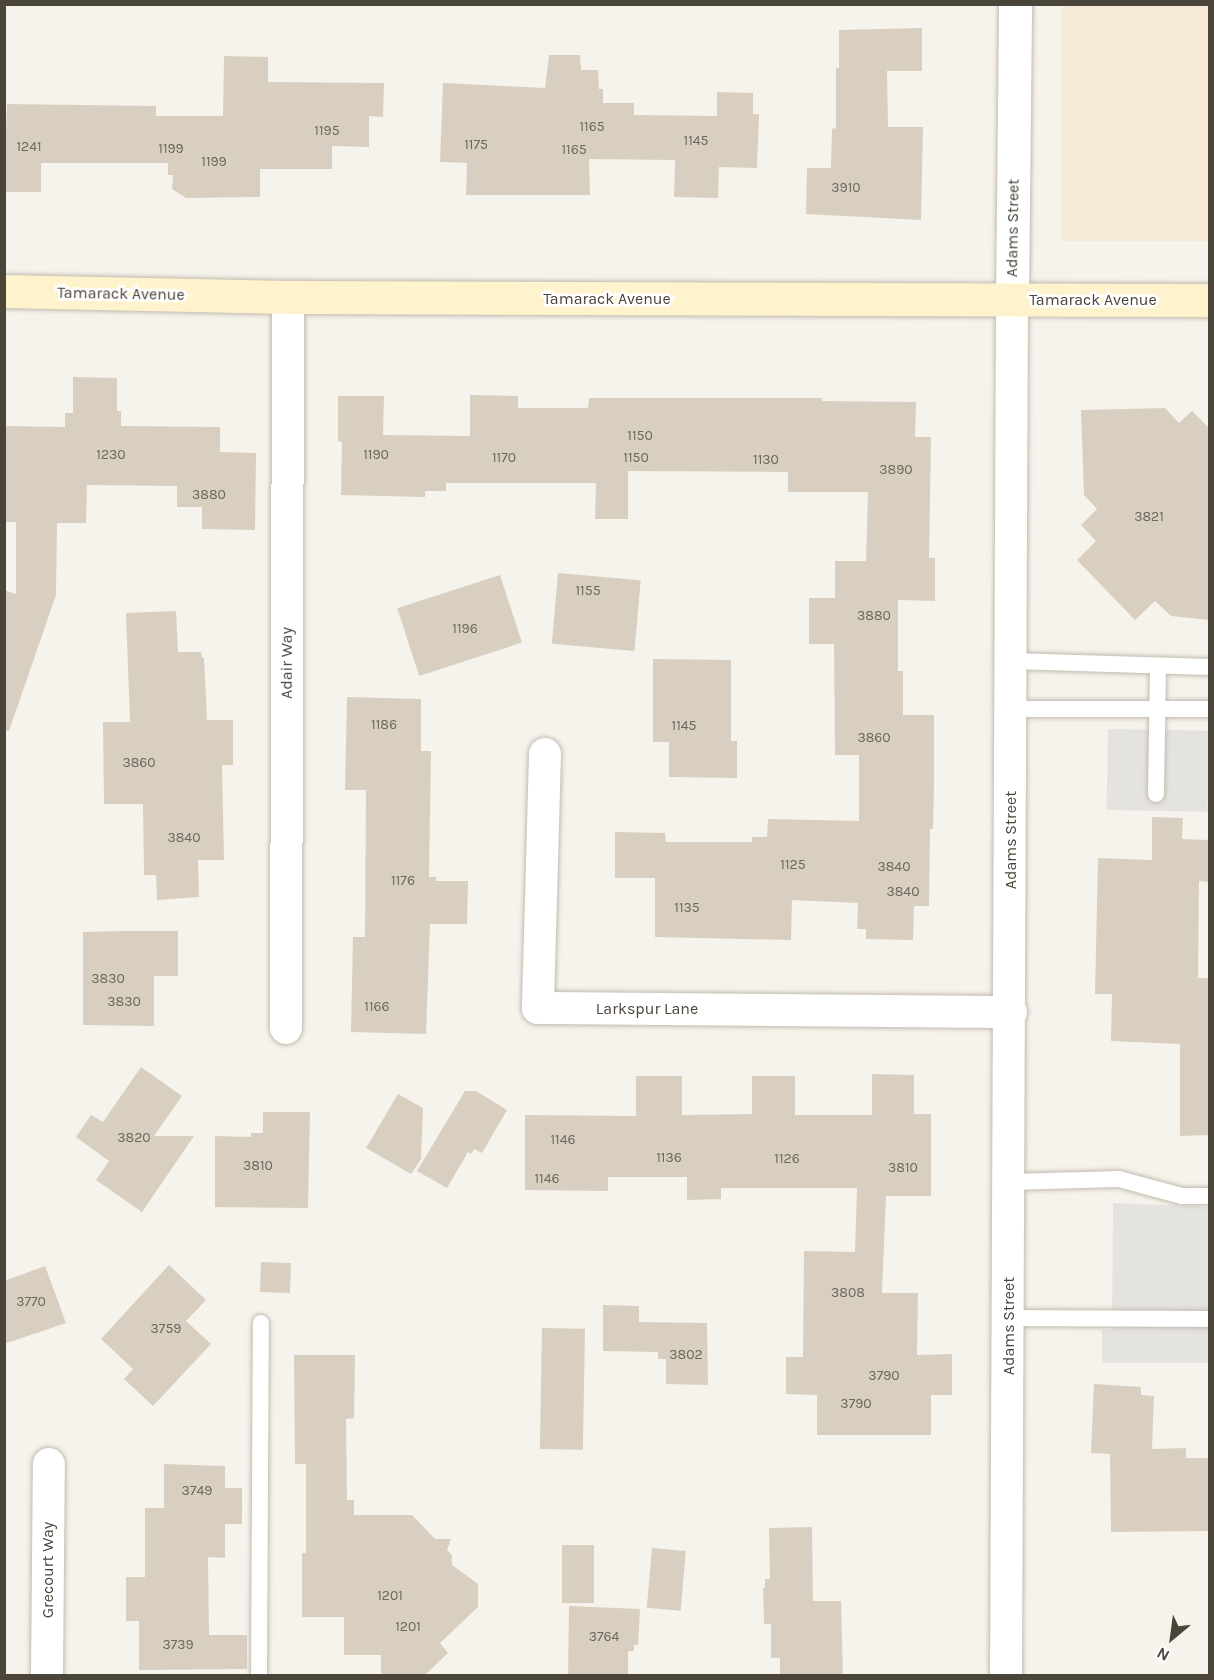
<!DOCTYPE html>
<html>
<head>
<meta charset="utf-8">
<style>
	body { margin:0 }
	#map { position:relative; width:1214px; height:1680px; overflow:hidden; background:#f6f3ec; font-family:Karla,sans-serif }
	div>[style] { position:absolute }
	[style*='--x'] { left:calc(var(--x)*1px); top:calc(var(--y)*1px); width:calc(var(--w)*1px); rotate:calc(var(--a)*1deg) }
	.commercial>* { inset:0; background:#f7ead8; transform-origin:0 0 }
	.parking>* { inset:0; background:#e5e3e0; transform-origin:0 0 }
	.building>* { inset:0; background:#d8cfc1; transform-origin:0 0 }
	.roads { filter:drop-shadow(0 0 2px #c2bbae) drop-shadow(0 0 2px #c2bbae) }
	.service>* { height:16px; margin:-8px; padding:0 8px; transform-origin:8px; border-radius:8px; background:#fff }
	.minor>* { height:32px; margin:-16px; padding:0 16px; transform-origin:16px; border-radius:16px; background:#fff }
	.tertiary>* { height:33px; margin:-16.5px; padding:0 16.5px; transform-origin:16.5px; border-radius:16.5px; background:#fff }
	.secondary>* { height:33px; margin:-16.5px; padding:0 16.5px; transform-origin:16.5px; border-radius:16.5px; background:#fff3cd }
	span { translate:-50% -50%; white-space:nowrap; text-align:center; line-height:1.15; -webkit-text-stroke:5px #fff; paint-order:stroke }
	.number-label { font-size:14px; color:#6e675b }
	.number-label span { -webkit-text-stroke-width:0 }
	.street-label { font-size:16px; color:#4b4439 }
	.frame { position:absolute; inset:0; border:6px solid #4b4439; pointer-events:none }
	.north { position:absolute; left:1142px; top:1608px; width:60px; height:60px; -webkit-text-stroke:4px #fff; paint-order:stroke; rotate:209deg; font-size:16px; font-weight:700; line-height:24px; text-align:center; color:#4b4439 }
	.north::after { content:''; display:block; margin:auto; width:21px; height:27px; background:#4b4439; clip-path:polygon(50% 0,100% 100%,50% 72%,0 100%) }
</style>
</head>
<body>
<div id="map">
	<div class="commercial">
		<i style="left:1062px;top:5px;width:147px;height:236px"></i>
	</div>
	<div class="parking">
		<i style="left:1108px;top:729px;width:101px;height:81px;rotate:1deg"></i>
		<i style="clip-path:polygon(1113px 1203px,1209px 1207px,1209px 1363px,1102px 1363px,1102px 1330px,1112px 1330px)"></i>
	</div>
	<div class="building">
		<i style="clip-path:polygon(922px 28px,922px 71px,887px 71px,888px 127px,923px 127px,921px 220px,806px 214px,807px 168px,831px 168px,832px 128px,836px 129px,836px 68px,839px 68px,839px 30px)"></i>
		<i style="clip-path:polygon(549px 55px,580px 55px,581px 70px,598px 70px,599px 89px,603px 89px,603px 103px,634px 103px,634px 115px,717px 116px,717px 92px,753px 93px,753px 114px,759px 114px,757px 168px,719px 167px,718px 198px,674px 197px,675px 160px,589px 159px,590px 195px,466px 195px,467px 163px,440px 162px,443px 83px,545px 88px)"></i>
		<i style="clip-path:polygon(224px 56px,268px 57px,268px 82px,384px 83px,383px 117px,369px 116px,369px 147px,332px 146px,332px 169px,260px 169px,260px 197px,186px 198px,172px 189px,173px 175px,168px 175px,168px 163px,41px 163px,41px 192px,4px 192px,7px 104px,156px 106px,156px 116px,223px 116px)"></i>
		<i style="clip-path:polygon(73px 377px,117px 378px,117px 411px,121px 411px,121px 426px,220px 427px,220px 452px,256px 453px,255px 530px,202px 529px,202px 507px,177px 507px,177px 486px,87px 485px,86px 523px,57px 523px,56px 595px,9px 731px,4px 730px,4px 590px,16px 594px,16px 522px,4px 522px,4px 426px,65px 427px,65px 413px,73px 413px)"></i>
		<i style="clip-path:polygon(470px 395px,518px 396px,518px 408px,588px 408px,589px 398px,822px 398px,822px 401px,916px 402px,915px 437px,931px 437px,929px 558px,935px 558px,935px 601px,898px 600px,898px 671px,903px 671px,903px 715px,934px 715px,934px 787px,933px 829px,930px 829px,929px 906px,914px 906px,913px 940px,866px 939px,866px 929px,857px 929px,858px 903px,792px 900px,791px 940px,655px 937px,655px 878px,615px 878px,615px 832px,665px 833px,666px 842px,752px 842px,752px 837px,767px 837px,768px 819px,859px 821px,859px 755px,835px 755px,834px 644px,809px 644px,809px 598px,835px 598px,835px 561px,866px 561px,868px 492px,788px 492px,788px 472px,628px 471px,628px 519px,595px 519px,596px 483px,446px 483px,446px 491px,425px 491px,425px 497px,341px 495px,342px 442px,338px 441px,338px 396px,384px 396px,383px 435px,470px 436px)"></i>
		<i style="clip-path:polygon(1165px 408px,1179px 423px,1192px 411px,1209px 428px,1209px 620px,1171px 616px,1155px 601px,1135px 620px,1077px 560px,1096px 541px,1081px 525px,1097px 509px,1084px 495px,1081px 410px)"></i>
		<i style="left:558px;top:573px;width:83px;height:71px;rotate:5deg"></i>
		<i style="left:500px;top:575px;width:71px;height:108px;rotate:72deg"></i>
		<i style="clip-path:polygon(176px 611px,178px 652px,201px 652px,202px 657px,204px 658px,207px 720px,233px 720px,233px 765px,222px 765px,224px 860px,198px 860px,199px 897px,157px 900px,156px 875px,144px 875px,143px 804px,104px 804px,103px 722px,130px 722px,126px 613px)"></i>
		<i style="clip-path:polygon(653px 659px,731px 660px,731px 741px,737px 741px,737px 778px,669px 777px,669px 742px,653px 742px)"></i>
		<i style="clip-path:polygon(347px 697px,421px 699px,421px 751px,431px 751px,429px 877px,436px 877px,436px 881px,468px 881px,467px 924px,430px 924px,426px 1034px,351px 1032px,353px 937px,365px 937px,366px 790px,345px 790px)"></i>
		<i style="clip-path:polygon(1152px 817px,1183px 818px,1182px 839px,1209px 840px,1209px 882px,1199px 881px,1198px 978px,1209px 978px,1209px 1135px,1180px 1136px,1180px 1044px,1111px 1041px,1112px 994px,1095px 994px,1098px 858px,1152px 860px)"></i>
		<i style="clip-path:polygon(123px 931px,178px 931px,178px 976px,154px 976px,154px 1026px,83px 1025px,83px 932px)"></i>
		<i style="clip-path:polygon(141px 1067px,182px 1096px,154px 1136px,194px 1136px,142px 1212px,96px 1180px,109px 1161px,76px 1137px,91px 1115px,103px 1122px)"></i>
		<i style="clip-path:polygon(872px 1074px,914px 1075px,914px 1114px,931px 1114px,931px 1196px,886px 1196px,882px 1293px,918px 1293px,917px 1355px,952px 1354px,952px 1395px,931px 1395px,931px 1435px,817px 1435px,817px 1395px,786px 1394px,786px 1357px,803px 1357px,804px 1251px,855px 1252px,857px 1188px,721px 1188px,721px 1199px,687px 1200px,687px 1177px,608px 1177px,608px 1191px,525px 1190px,525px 1115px,636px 1116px,636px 1076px,682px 1076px,682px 1115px,752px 1114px,752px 1076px,795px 1076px,795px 1115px,872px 1115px)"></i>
		<i style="clip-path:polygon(465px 1091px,476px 1091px,507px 1110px,482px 1153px,474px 1149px,471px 1154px,468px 1152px,447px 1188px,417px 1171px)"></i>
		<i style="clip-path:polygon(398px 1094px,423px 1108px,421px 1159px,411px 1174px,366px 1148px)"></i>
		<i style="clip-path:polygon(263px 1112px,310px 1112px,308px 1208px,215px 1207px,215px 1136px,251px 1137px,251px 1133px,263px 1133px)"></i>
		<i style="left:261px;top:1262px;width:30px;height:30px;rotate:2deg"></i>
		<i style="clip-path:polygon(169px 1265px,206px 1300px,186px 1321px,211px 1344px,153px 1406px,124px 1379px,133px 1369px,101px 1339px)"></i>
		<i style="clip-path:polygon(45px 1266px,66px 1323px,4px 1344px,4px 1281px)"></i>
		<i style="clip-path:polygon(603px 1305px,639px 1306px,639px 1322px,707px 1323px,708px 1385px,666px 1384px,666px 1359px,658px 1359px,658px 1352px,603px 1351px)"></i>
		<i style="left:542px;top:1328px;width:43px;height:121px;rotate:1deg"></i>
		<i style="clip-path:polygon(294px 1355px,355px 1355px,354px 1418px,346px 1419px,347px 1500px,354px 1500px,354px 1515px,412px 1515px,435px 1539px,451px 1539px,447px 1550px,452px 1555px,452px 1565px,478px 1584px,478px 1607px,440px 1643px,448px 1653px,424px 1676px,381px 1676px,381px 1655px,344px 1655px,344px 1617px,302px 1617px,302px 1553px,306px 1553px,306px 1464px,295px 1464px)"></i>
		<i style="clip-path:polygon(1094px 1384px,1141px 1387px,1141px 1395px,1154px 1396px,1152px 1449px,1186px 1448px,1186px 1458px,1209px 1458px,1209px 1531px,1111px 1532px,1110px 1454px,1091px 1453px)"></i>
		<i style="clip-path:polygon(164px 1464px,225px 1466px,225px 1488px,242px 1488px,242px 1524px,225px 1524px,225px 1558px,208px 1557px,209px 1635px,247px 1635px,247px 1669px,139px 1670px,139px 1621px,126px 1621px,126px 1577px,145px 1577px,145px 1508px,164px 1508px)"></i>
		<i style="clip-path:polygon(812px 1527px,813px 1601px,841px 1601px,843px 1676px,780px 1676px,780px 1658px,771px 1658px,771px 1624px,764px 1624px,763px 1588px,765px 1588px,765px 1579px,770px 1579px,769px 1528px)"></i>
		<i style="left:562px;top:1545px;width:32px;height:58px"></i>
		<i style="left:652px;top:1548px;width:34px;height:60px;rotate:5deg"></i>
		<i style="clip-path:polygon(569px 1606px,640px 1609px,638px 1645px,634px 1645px,634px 1651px,628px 1651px,628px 1676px,568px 1676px)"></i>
	</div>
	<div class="roads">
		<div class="service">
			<i style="--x:1011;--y:661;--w:199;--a:1.7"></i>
			<i style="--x:1011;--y:709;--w:199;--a:0"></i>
			<i style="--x:1156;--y:794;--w:128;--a:-89.1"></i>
			<i style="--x:1010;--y:1182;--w:109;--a:-1.6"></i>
			<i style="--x:1119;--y:1179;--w:65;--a:15.1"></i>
			<i style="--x:1182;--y:1196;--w:28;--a:0"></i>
			<i style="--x:1009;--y:1318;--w:201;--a:0.3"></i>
			<i style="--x:259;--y:1676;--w:353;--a:-89.7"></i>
		</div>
		<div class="minor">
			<i style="--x:545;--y:754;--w:254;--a:91.6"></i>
			<i style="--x:538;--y:1008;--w:473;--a:0.5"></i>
			<i style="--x:286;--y:1028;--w:731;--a:-89.84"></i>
			<i style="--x:47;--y:1676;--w:212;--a:-89.5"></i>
			<i style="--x:1006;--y:1676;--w:1376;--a:-89.75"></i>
		</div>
		<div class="tertiary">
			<i style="--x:1012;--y:300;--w:296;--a:-89.4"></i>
		</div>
		<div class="secondary">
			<i style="--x:4;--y:291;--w:284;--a:1.2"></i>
			<i style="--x:288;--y:297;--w:922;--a:0.19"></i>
		</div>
	</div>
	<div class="number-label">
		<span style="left:592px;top:127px">1165</span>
		<span style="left:327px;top:131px">1195</span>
		<span style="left:696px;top:141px">1145</span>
		<span style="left:476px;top:145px">1175</span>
		<span style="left:29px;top:147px">1241</span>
		<span style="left:171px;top:149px">1199</span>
		<span style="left:574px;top:150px">1165</span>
		<span style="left:214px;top:162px">1199</span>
		<span style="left:846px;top:188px">3910</span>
		<span style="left:640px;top:436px">1150</span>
		<span style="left:111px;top:455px">1230</span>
		<span style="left:376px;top:455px">1190</span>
		<span style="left:504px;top:458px">1170</span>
		<span style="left:636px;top:458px">1150</span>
		<span style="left:766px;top:460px">1130</span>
		<span style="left:896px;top:470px">3890</span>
		<span style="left:209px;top:495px">3880</span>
		<span style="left:1149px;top:517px">3821</span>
		<span style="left:588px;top:591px">1155</span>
		<span style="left:874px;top:616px">3880</span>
		<span style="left:465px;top:629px">1196</span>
		<span style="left:384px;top:725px">1186</span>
		<span style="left:684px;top:726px">1145</span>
		<span style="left:874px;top:738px">3860</span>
		<span style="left:139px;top:763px">3860</span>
		<span style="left:184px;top:838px">3840</span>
		<span style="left:793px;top:865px">1125</span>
		<span style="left:894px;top:867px">3840</span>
		<span style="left:403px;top:881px">1176</span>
		<span style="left:903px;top:892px">3840</span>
		<span style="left:687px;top:908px">1135</span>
		<span style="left:108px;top:979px">3830</span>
		<span style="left:124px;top:1002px">3830</span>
		<span style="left:377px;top:1007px">1166</span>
		<span style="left:134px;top:1138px">3820</span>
		<span style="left:563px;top:1140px">1146</span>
		<span style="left:669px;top:1158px">1136</span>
		<span style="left:787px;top:1159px">1126</span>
		<span style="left:258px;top:1166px">3810</span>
		<span style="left:903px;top:1168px">3810</span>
		<span style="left:547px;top:1179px">1146</span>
		<span style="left:848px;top:1293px">3808</span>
		<span style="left:31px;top:1302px">3770</span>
		<span style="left:166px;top:1329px">3759</span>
		<span style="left:686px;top:1355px">3802</span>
		<span style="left:884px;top:1376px">3790</span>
		<span style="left:856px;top:1404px">3790</span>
		<span style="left:197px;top:1491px">3749</span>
		<span style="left:390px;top:1596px">1201</span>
		<span style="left:408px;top:1627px">1201</span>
		<span style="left:604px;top:1637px">3764</span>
		<span style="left:178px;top:1645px">3739</span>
	</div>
	<div class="street-label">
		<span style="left:1013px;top:228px;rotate:-89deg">Adams Street</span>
		<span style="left:121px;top:294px;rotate:1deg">Tamarack Avenue</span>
		<span style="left:607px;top:299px">Tamarack Avenue</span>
		<span style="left:1093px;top:300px">Tamarack Avenue</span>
		<span style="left:287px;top:663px;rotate:-90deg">Adair Way</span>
		<span style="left:1011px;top:840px;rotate:-90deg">Adams Street</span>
		<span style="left:647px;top:1009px">Larkspur Lane</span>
		<span style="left:1009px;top:1326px;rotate:-90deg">Adams Street</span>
		<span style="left:48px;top:1570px;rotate:-90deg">Grecourt Way</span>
	</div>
	<div class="frame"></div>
	<div class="north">N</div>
</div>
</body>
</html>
